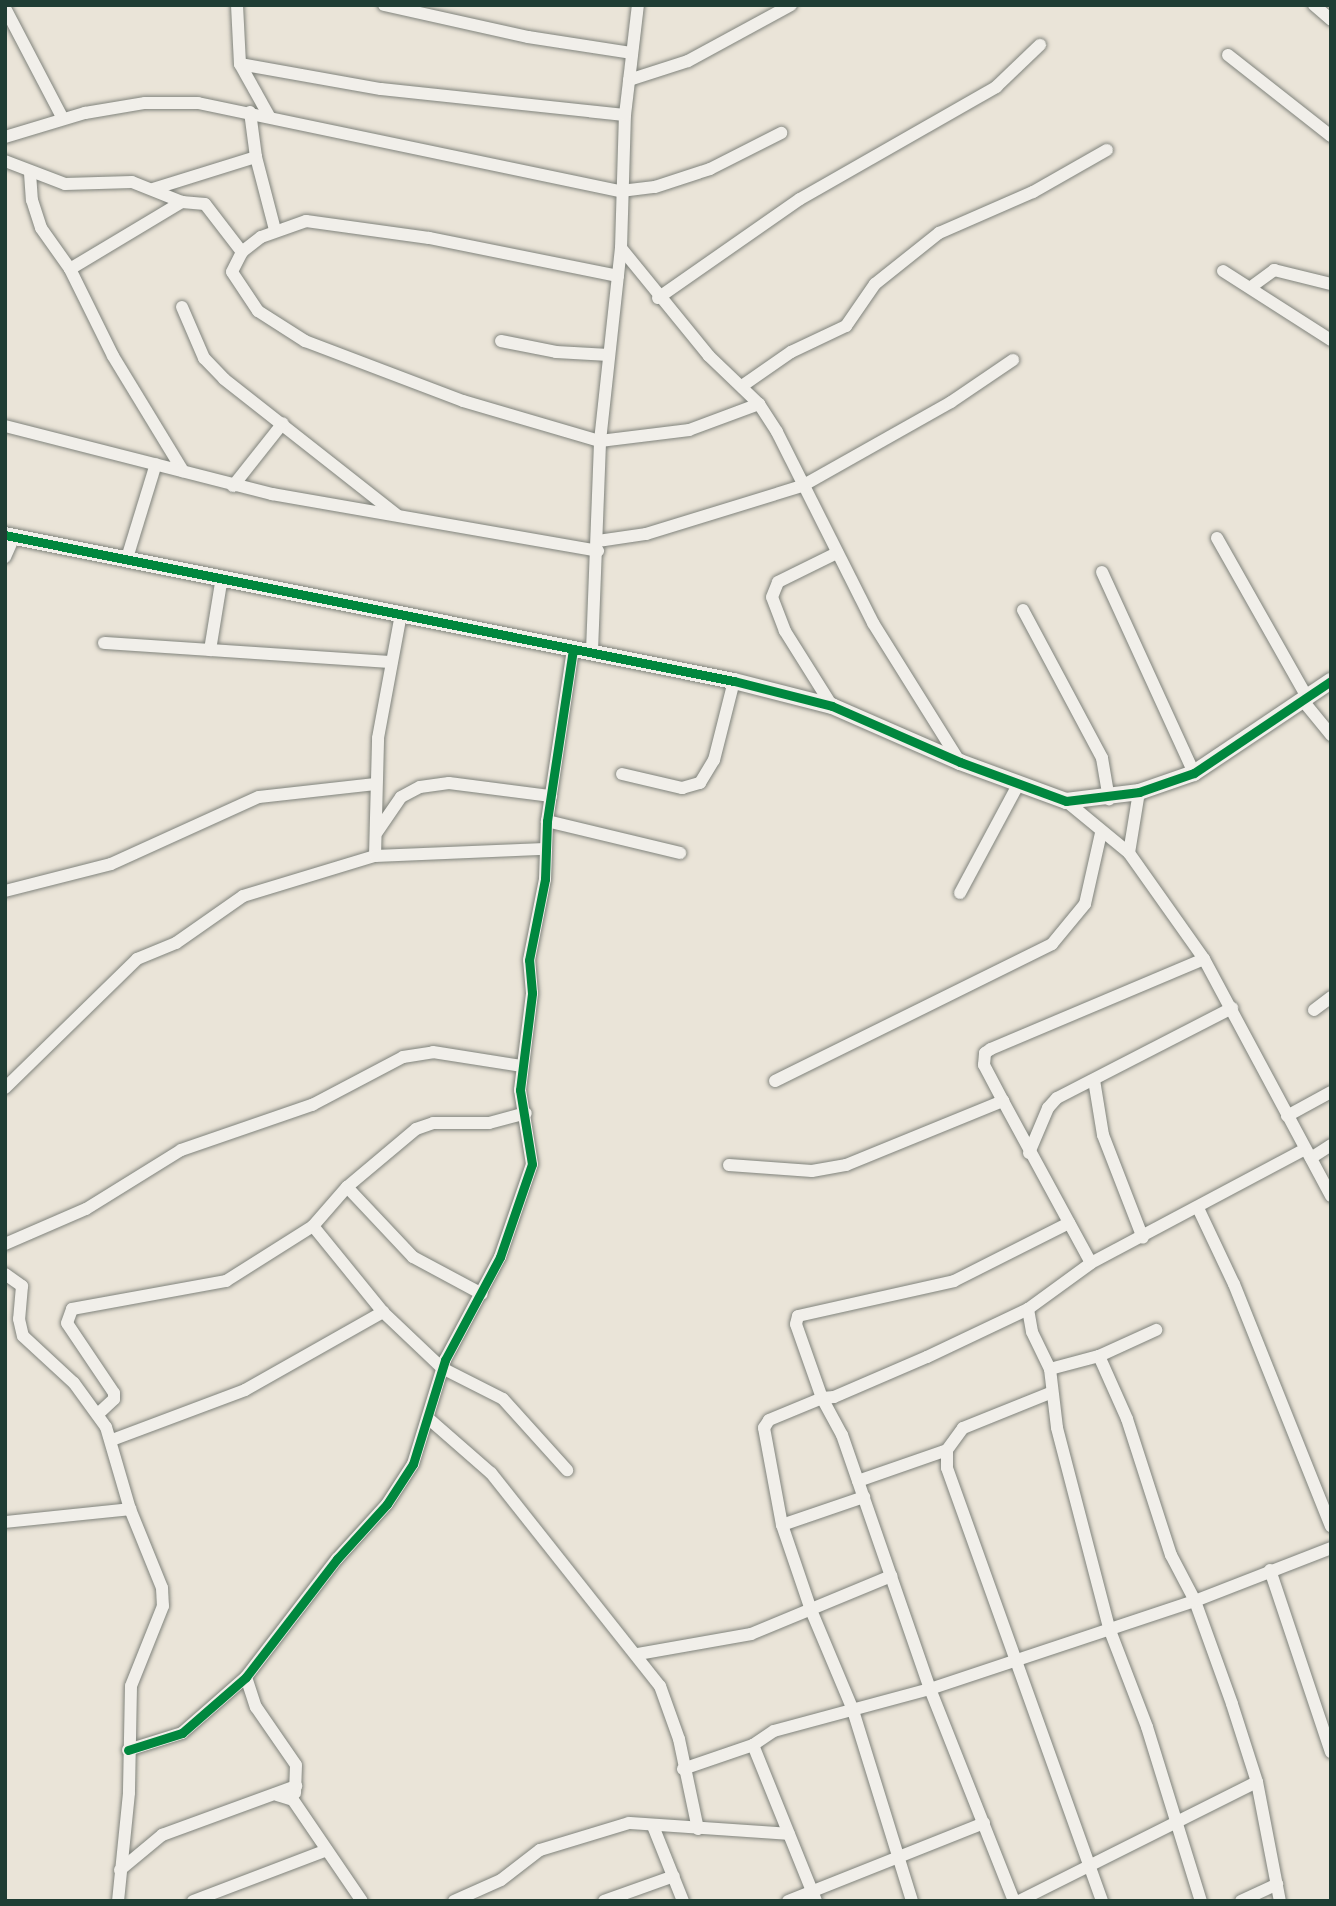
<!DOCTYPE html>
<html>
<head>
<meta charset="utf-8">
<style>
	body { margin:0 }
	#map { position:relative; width:1336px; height:1906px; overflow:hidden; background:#eae4d8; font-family:"Patrick Hand",sans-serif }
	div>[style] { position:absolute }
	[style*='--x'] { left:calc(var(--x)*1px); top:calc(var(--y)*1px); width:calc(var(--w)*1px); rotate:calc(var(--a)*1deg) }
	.roads { filter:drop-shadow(0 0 2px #80837c) drop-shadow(0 0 2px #80837c) }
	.minor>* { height:12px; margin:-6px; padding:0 6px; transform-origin:6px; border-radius:6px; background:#f1efea }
	.tertiary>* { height:16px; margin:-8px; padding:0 8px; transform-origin:8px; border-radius:8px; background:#f1efea }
	.cycleway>* { height:9px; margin:-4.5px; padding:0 4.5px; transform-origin:4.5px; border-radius:4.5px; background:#00873e }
	span { translate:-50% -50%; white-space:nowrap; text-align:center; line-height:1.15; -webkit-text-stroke:6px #f7f3e8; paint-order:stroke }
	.frame { position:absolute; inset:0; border:7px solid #1f3d34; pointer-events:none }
</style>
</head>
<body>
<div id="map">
	<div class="roads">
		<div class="minor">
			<i style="--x:237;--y:5;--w:59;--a:87.1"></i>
			<i style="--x:240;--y:64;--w:60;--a:60.9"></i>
			<i style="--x:384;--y:5;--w:148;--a:12.5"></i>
			<i style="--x:528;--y:37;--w:104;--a:8.8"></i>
			<i style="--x:1314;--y:5;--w:23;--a:41"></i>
			<i style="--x:5;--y:8;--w:125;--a:62.4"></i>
			<i style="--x:1228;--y:55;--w:131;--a:38.2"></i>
			<i style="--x:240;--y:64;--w:143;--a:10.1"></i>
			<i style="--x:381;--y:89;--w:245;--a:6.1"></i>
			<i style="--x:629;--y:80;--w:62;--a:-17.9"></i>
			<i style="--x:688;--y:61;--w:117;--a:-28.5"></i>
			<i style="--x:250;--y:112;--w:45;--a:82.4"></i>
			<i style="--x:256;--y:157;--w:75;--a:75.4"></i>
			<i style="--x:5;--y:137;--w:84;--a:-16.7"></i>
			<i style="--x:85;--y:113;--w:61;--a:-9.5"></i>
			<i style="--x:145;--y:103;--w:53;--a:0"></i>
			<i style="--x:198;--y:103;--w:432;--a:11.8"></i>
			<i style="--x:621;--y:191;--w:34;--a:-7"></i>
			<i style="--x:655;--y:187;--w:58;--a:-18.1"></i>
			<i style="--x:710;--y:169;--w:80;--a:-26.9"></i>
			<i style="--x:5;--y:161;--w:64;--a:21"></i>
			<i style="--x:65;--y:184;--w:67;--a:-1.7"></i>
			<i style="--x:132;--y:182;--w:54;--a:21.8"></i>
			<i style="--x:182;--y:202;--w:23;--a:5"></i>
			<i style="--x:205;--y:204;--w:61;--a:52.4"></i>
			<i style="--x:30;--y:173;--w:27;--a:86"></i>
			<i style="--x:32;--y:200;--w:29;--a:72"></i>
			<i style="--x:41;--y:228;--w:50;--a:54.7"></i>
			<i style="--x:70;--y:269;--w:97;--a:63.7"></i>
			<i style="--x:113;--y:356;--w:135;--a:58.7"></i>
			<i style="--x:153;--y:189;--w:108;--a:-17.3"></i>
			<i style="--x:621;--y:248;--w:139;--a:50.8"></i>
			<i style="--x:709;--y:356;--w:69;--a:43.8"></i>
			<i style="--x:759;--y:404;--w:33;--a:57"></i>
			<i style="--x:777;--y:432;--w:214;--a:63.3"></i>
			<i style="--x:873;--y:623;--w:164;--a:58"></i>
			<i style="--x:70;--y:269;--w:131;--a:-30.9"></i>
			<i style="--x:1223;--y:271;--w:128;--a:32.6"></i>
			<i style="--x:618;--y:276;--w:193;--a:-168.6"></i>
			<i style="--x:429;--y:238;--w:124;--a:-172.1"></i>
			<i style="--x:306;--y:221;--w:48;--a:160.4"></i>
			<i style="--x:261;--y:237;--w:24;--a:142"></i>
			<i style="--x:242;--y:252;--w:22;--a:117"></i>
			<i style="--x:232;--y:272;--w:47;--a:56.3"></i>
			<i style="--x:258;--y:311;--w:56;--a:32.6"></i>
			<i style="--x:305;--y:341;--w:169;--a:20.8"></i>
			<i style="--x:463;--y:401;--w:143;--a:16.3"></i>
			<i style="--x:600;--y:441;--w:90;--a:-7"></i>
			<i style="--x:689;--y:430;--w:75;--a:-20.4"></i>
			<i style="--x:1251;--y:287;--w:29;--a:-36"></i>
			<i style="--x:1274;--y:270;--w:59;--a:13.8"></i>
			<i style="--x:658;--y:298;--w:173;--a:-34.9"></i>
			<i style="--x:800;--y:199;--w:226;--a:-29.7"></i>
			<i style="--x:996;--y:87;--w:61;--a:-43.7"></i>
			<i style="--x:182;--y:307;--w:56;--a:66.7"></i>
			<i style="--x:204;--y:358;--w:29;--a:46"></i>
			<i style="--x:224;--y:379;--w:220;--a:38.2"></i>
			<i style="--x:501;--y:341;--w:56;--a:11.3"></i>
			<i style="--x:556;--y:352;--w:53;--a:3.2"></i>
			<i style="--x:742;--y:386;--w:60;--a:-34.8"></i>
			<i style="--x:791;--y:352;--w:61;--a:-25.3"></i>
			<i style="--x:846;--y:326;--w:51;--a:-55.4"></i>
			<i style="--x:875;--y:284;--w:82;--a:-38.6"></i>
			<i style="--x:939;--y:233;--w:103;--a:-23.6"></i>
			<i style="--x:1033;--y:192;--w:85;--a:-29.6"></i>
			<i style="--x:5;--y:426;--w:276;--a:14.3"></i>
			<i style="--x:272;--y:494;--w:331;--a:9.9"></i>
			<i style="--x:233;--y:486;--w:80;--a:-51.6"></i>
			<i style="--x:1217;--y:538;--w:185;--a:60.5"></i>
			<i style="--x:598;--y:541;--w:49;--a:-8.3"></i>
			<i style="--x:646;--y:534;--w:163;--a:-17.1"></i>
			<i style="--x:802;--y:486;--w:171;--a:-29.4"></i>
			<i style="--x:951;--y:402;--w:75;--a:-34.1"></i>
			<i style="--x:5;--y:557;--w:22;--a:-66"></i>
			<i style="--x:127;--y:558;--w:98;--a:-72.9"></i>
			<i style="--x:1102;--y:572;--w:221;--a:65.4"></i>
			<i style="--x:1023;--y:610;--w:168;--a:61.9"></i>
			<i style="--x:1102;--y:758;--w:42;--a:80.3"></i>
			<i style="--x:104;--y:643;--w:288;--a:3.8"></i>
			<i style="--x:210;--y:650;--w:74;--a:-80.7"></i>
			<i style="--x:592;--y:651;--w:210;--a:-87.8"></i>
			<i style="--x:600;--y:441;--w:194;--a:-83.8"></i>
			<i style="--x:621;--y:248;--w:133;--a:-88.3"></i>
			<i style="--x:625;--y:115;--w:111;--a:-83.3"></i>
			<i style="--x:1304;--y:702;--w:43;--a:50.7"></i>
			<i style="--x:832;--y:706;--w:89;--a:-122.1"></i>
			<i style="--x:785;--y:631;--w:36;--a:-111"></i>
			<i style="--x:772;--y:597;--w:16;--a:-68"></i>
			<i style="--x:778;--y:582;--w:66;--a:-26.2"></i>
			<i style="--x:622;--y:774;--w:62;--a:13.1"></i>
			<i style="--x:682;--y:788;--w:19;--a:-16"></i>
			<i style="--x:700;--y:783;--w:27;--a:-59"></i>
			<i style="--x:714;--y:760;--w:81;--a:-75.8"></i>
			<i style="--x:1066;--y:801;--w:82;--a:39.5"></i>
			<i style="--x:1129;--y:853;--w:130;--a:54.7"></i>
			<i style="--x:1204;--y:959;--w:269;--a:61.8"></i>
			<i style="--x:547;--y:821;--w:137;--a:13.5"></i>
			<i style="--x:377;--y:832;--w:42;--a:-55.6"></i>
			<i style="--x:401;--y:797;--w:21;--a:-28"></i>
			<i style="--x:420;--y:787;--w:29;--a:-8"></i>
			<i style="--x:449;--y:783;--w:103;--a:7.3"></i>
			<i style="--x:1129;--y:853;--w:62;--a:-80.7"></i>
			<i style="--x:375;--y:856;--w:118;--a:-88.5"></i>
			<i style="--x:378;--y:738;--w:126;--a:-79.5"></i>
			<i style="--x:5;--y:891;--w:109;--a:-14.3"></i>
			<i style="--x:111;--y:864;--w:162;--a:-24.4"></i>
			<i style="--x:259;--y:797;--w:117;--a:-6.4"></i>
			<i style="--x:960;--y:893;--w:123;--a:-61.8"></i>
			<i style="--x:1314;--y:1010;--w:21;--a:-37"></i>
			<i style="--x:1094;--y:1080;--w:56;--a:80.7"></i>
			<i style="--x:1103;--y:1135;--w:110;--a:68.8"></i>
			<i style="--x:775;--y:1081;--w:309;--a:-26.3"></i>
			<i style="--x:1052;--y:944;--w:52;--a:-50.5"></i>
			<i style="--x:1085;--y:904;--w:73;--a:-77.3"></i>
			<i style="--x:5;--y:1088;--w:185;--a:-44.3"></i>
			<i style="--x:137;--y:959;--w:42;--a:-22.3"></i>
			<i style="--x:176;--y:943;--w:82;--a:-35"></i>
			<i style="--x:243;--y:896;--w:138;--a:-16.9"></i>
			<i style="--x:375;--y:856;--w:170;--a:-2.4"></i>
			<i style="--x:1003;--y:1101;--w:41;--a:-117.8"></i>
			<i style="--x:984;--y:1065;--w:12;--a:-85"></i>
			<i style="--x:985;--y:1053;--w:7;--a:-34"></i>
			<i style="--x:991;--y:1049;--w:231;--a:-22.9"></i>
			<i style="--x:1287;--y:1116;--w:50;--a:-28.6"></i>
			<i style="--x:1029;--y:1153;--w:49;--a:-67.1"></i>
			<i style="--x:1048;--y:1108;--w:13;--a:-48"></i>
			<i style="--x:1057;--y:1098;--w:197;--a:-27.2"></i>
			<i style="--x:1311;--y:1158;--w:24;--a:-33"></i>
			<i style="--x:729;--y:1165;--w:83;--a:4.1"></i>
			<i style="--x:812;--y:1171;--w:35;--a:-10"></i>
			<i style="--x:846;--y:1165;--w:170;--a:-22.2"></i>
			<i style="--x:1003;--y:1101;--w:184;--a:61.5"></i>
			<i style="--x:347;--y:1187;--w:96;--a:46.7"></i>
			<i style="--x:413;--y:1257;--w:78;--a:28.2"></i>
			<i style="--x:1198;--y:1208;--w:84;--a:64.7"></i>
			<i style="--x:1234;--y:1284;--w:261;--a:68.2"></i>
			<i style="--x:313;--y:1226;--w:111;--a:50.9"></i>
			<i style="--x:383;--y:1312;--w:81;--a:43.5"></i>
			<i style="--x:442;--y:1368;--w:68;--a:26.9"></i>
			<i style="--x:503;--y:1399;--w:96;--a:48"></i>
			<i style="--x:5;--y:1244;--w:88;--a:-23.4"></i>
			<i style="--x:86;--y:1209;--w:112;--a:-31.8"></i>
			<i style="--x:181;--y:1150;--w:139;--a:-19"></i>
			<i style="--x:312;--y:1105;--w:103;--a:-27.8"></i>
			<i style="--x:403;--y:1057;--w:30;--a:-9"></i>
			<i style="--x:433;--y:1052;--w:89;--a:9"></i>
			<i style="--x:5;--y:1274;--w:21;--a:35"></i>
			<i style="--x:22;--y:1286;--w:33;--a:95"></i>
			<i style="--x:19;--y:1319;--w:17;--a:77"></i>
			<i style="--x:23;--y:1336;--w:69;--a:42.7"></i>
			<i style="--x:74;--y:1383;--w:54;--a:54"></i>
			<i style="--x:106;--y:1427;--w:85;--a:73.7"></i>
			<i style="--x:130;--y:1509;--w:85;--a:67.9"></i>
			<i style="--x:162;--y:1588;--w:18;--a:87"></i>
			<i style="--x:163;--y:1606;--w:86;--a:111.8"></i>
			<i style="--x:131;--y:1686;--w:107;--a:91.1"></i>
			<i style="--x:129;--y:1793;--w:109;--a:95.8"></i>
			<i style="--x:1028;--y:1309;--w:23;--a:80"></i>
			<i style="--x:1032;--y:1332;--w:41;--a:64.1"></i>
			<i style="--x:1050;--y:1369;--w:59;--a:83.2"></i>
			<i style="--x:1057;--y:1428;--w:207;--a:75.4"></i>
			<i style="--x:1109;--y:1628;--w:106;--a:69"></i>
			<i style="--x:1147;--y:1727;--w:182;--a:72.8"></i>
			<i style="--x:1099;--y:1356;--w:69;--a:66"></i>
			<i style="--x:1127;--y:1419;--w:143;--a:72.1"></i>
			<i style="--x:1171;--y:1555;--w:52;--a:62.4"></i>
			<i style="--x:1195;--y:1601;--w:109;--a:70.2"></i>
			<i style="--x:1232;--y:1704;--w:82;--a:72.2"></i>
			<i style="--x:1257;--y:1782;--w:121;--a:79.1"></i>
			<i style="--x:1050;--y:1369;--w:51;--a:-14.9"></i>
			<i style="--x:1099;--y:1356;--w:63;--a:-24.5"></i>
			<i style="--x:1050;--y:1393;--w:94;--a:158.1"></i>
			<i style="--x:963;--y:1428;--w:27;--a:126"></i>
			<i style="--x:947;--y:1450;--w:18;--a:90"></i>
			<i style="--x:947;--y:1468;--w:460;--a:70.3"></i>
			<i style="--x:98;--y:1414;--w:22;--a:-43"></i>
			<i style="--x:114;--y:1399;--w:6;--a:-90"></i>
			<i style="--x:114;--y:1393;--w:84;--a:-123.9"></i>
			<i style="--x:67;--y:1323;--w:15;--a:-70"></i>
			<i style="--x:72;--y:1309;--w:157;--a:-10.3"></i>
			<i style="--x:226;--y:1281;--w:103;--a:-32.3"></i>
			<i style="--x:313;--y:1226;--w:52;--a:-48.9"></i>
			<i style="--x:347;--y:1187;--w:90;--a:-40"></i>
			<i style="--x:416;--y:1129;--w:18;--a:-19"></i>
			<i style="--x:433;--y:1123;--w:56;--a:0"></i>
			<i style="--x:489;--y:1123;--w:38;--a:-15"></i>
			<i style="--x:429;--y:1419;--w:82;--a:41.1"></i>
			<i style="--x:491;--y:1473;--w:272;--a:51.6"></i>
			<i style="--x:660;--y:1686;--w:56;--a:70.3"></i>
			<i style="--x:679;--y:1739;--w:92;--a:78.1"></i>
			<i style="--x:112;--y:1440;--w:142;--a:-20.6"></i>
			<i style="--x:245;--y:1390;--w:159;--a:-29.5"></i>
			<i style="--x:858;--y:1481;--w:94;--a:-19.2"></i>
			<i style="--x:5;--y:1522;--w:126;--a:-5.9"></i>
			<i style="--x:782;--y:1525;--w:87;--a:-18.9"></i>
			<i style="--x:1270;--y:1570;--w:192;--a:71.5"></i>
			<i style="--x:638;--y:1654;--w:115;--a:-10"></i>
			<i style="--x:751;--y:1634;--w:152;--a:-22.5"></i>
			<i style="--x:246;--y:1677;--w:32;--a:72"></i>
			<i style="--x:256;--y:1707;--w:70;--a:55.4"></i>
			<i style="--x:296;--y:1765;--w:28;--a:92"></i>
			<i style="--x:753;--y:1745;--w:168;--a:68"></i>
			<i style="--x:128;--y:1750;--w:57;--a:-17.5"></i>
			<i style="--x:182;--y:1733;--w:85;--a:-41.2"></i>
			<i style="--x:246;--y:1677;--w:149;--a:-52.4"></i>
			<i style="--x:337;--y:1559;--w:74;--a:-47.7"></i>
			<i style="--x:387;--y:1504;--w:48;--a:-57"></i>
			<i style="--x:413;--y:1464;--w:109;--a:-72.9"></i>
			<i style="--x:445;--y:1360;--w:117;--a:-61.9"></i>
			<i style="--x:500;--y:1257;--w:98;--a:-71"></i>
			<i style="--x:532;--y:1164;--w:75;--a:-99.2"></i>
			<i style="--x:520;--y:1090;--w:98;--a:-82.9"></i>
			<i style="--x:532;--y:993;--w:33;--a:-95"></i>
			<i style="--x:529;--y:960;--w:83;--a:-78.8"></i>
			<i style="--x:545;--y:879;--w:58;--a:-88"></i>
			<i style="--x:547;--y:821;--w:174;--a:-81.4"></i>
			<i style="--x:683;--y:1769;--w:74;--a:-18.9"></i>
			<i style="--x:753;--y:1745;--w:25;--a:-34"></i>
			<i style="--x:774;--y:1731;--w:162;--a:-15.1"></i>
			<i style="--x:930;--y:1689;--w:279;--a:-18.4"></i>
			<i style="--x:1195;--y:1601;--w:146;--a:-21.3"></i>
			<i style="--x:277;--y:1795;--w:17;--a:17"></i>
			<i style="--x:293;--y:1800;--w:122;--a:55.7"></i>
			<i style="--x:653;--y:1826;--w:81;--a:68.2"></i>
			<i style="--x:120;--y:1870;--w:55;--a:-39.8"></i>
			<i style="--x:162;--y:1835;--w:143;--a:-20.1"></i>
			<i style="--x:193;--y:1901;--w:143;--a:-20.8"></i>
			<i style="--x:454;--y:1901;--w:51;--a:-24.1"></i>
			<i style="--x:501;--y:1880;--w:49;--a:-37.6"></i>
			<i style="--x:540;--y:1850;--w:93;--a:-16.9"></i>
			<i style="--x:629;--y:1823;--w:160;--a:3.9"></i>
			<i style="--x:604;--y:1901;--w:74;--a:-19.7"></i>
			<i style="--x:788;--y:1901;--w:211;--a:-21.7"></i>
			<i style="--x:912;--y:1901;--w:200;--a:-107.2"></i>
			<i style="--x:853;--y:1710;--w:108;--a:-112.8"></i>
			<i style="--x:811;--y:1610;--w:90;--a:-108.8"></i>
			<i style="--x:782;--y:1525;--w:99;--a:-100.5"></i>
			<i style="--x:764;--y:1428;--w:9;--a:-58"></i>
			<i style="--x:769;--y:1420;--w:57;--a:-22.5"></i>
			<i style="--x:822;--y:1398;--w:78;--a:-109.4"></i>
			<i style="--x:796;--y:1324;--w:8;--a:-76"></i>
			<i style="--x:798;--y:1316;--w:160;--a:-12.6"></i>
			<i style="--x:954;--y:1281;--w:129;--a:-26.8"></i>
			<i style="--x:1014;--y:1901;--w:228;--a:-111.6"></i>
			<i style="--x:930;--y:1689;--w:269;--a:-109.1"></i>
			<i style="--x:842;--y:1435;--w:42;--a:-118.4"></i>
			<i style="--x:822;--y:1398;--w:12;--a:-5"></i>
			<i style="--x:834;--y:1397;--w:101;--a:-23.3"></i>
			<i style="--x:927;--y:1357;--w:112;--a:-25.4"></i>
			<i style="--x:1028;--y:1309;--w:78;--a:-36.1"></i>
			<i style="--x:1091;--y:1263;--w:242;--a:-28"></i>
			<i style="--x:1019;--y:1901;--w:266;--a:-26.6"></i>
			<i style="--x:1241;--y:1901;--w:40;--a:-25"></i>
		</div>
		<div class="tertiary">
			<i style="--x:5;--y:535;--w:743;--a:11.33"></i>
			<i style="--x:734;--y:681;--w:101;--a:14.3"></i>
			<i style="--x:832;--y:706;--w:140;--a:23.6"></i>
			<i style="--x:960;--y:762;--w:113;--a:20.2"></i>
			<i style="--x:1066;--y:801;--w:74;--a:-7"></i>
			<i style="--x:1139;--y:792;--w:58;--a:-19.1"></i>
			<i style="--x:1194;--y:773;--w:165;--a:-33.9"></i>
		</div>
	</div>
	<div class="cycleway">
		<i style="--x:5;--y:535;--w:743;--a:11.33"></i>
		<i style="--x:734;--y:681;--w:101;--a:14.3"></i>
		<i style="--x:832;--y:706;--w:140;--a:23.6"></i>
		<i style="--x:960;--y:762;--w:113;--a:20.2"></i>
		<i style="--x:1066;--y:801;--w:74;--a:-7"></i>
		<i style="--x:1139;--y:792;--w:58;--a:-19.1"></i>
		<i style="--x:1194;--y:773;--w:165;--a:-33.9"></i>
		<i style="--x:128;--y:1750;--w:57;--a:-17.5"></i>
		<i style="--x:182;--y:1733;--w:85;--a:-41.2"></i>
		<i style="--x:246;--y:1677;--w:149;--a:-52.4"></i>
		<i style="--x:337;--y:1559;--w:74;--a:-47.7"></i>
		<i style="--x:387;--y:1504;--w:48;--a:-57"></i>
		<i style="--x:413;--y:1464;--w:109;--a:-72.9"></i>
		<i style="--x:445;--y:1360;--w:117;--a:-61.9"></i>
		<i style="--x:500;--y:1257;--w:98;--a:-71"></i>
		<i style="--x:532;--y:1164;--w:75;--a:-99.2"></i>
		<i style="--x:520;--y:1090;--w:98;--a:-82.9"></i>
		<i style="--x:532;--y:993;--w:33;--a:-95"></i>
		<i style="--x:529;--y:960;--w:83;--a:-78.8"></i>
		<i style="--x:545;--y:879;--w:58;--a:-88"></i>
		<i style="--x:547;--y:821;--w:174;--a:-81.4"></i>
	</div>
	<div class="frame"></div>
</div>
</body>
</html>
